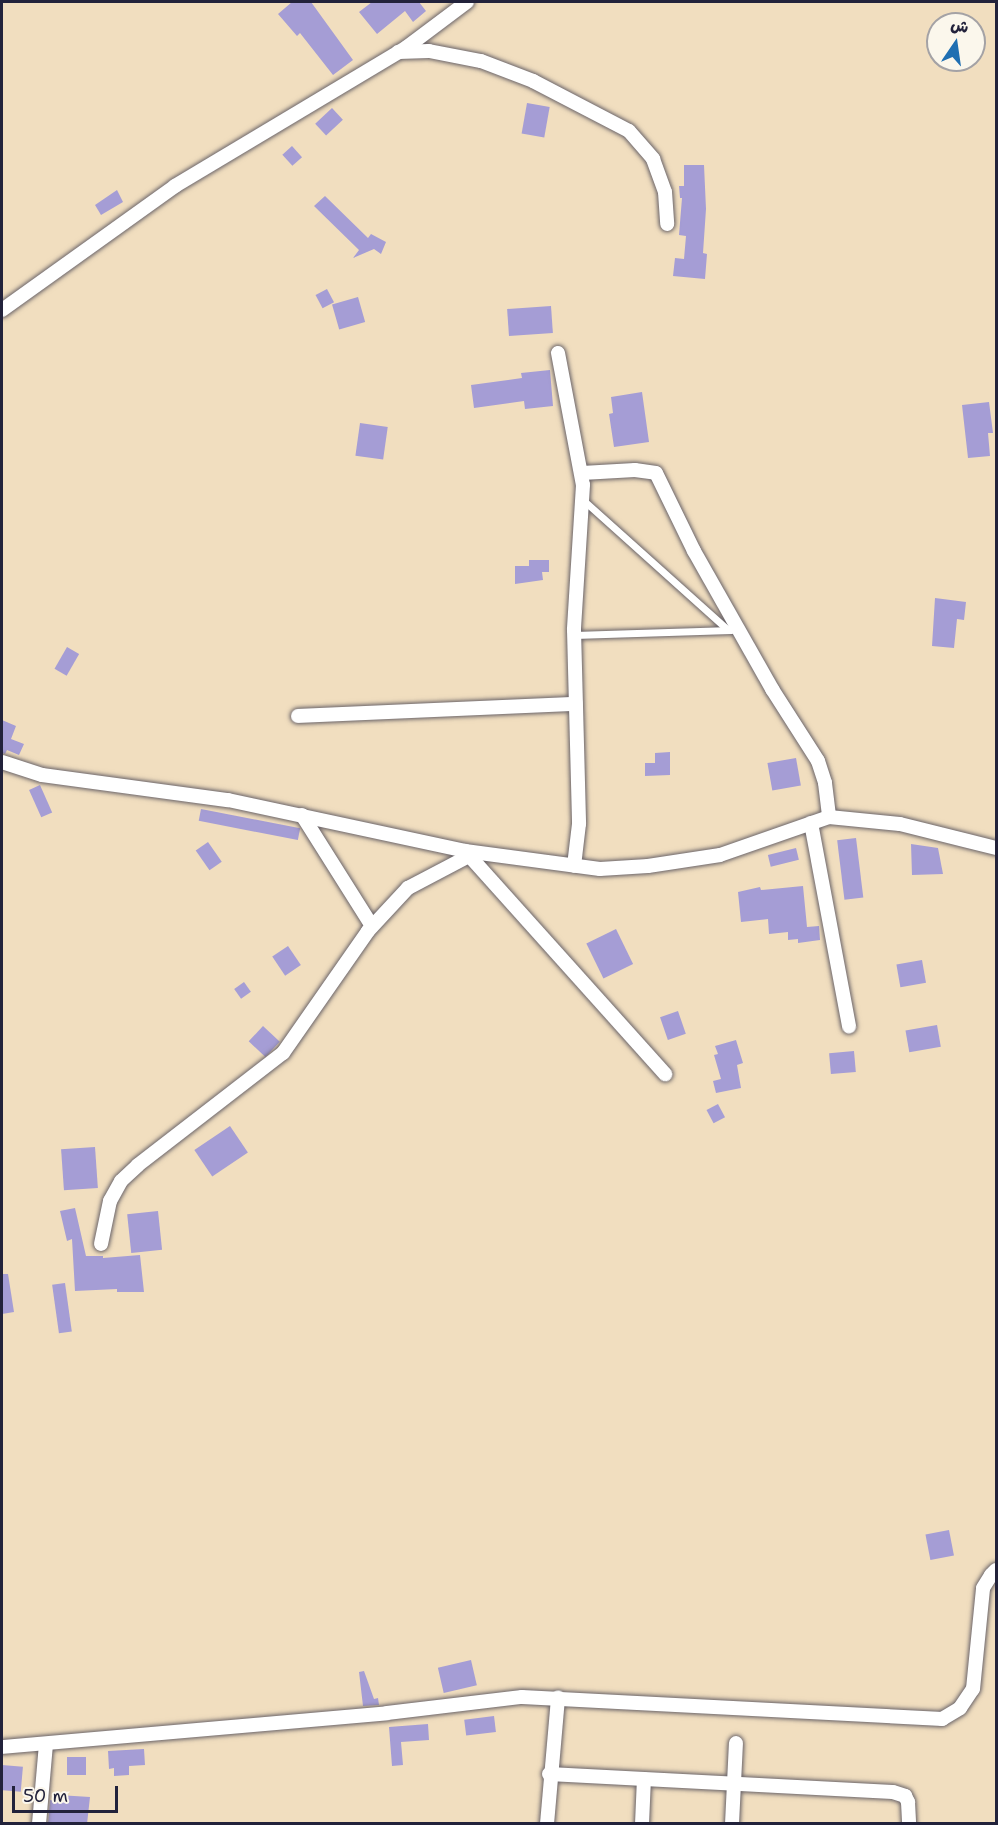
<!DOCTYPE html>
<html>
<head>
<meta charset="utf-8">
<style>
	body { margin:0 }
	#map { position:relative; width:998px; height:1825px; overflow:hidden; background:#f1debf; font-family:"Shantell Sans","Playpen Sans Arabic",sans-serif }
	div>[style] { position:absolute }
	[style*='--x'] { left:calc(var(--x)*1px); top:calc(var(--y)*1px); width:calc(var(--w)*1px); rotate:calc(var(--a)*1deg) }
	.building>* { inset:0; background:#a59dd5; transform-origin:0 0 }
	.roads { filter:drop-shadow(0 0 2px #6a6469) drop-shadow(0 0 2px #6a6469) }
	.service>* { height:7px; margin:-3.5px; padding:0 3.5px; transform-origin:3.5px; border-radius:3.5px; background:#fff }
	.minor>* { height:14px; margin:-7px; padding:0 7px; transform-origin:7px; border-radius:7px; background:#fff }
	span { translate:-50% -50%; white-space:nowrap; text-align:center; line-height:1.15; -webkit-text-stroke:6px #fbf7ec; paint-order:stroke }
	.frame { position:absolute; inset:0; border:3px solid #22223b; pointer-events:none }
	.north { position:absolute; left:926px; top:12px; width:60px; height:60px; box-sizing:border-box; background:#fbf7ec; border:2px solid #a4a2a5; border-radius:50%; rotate:13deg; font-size:16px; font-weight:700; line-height:24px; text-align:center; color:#22223b }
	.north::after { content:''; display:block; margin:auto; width:21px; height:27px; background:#1f6fb2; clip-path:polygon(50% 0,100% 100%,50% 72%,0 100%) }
	.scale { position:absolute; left:12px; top:1786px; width:106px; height:27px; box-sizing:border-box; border:3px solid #22223b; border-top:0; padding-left:8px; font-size:18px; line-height:21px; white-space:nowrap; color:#22223b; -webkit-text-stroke:4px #fbf7ec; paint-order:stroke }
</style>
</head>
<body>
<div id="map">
	<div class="building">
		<i style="clip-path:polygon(292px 2px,311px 2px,353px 60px,333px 75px,300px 33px,297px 36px,278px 14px)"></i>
		<i style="clip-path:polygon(372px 2px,419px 2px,426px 11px,413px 22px,405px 11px,377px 34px,359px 12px)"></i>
		<i style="left:527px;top:103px;width:23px;height:31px;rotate:10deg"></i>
		<i style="left:332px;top:108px;width:16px;height:23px;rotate:47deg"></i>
		<i style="left:292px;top:146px;width:15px;height:13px;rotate:48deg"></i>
		<i style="clip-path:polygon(684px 165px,704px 165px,706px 209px,703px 253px,707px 254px,705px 279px,673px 276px,675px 258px,684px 259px,686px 236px,679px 235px,682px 198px,680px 198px,679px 186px,684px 186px)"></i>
		<i style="clip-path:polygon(117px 190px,123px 202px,101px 215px,95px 205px)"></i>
		<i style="clip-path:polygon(325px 196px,368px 238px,371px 234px,386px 242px,381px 254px,374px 249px,353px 258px,359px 250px,314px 206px)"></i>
		<i style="left:327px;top:289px;width:15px;height:13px;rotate:62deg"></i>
		<i style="left:358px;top:297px;width:26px;height:27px;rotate:74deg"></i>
		<i style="left:551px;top:306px;width:27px;height:44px;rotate:86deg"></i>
		<i style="clip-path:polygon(550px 370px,553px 406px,525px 409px,524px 401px,474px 408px,471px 385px,522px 378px,521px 373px)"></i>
		<i style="clip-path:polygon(642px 392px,649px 442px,614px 447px,609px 414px,613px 413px,611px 397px)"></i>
		<i style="clip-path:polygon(989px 402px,993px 433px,988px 433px,990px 456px,968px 458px,962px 405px)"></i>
		<i style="left:360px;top:423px;width:28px;height:33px;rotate:8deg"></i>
		<i style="clip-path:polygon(529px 560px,549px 560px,549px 572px,542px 572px,543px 580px,515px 584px,515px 566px,529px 566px)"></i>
		<i style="clip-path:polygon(935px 598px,966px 602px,964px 620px,957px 619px,954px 648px,932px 646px)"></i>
		<i style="left:67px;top:647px;width:14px;height:25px;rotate:30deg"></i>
		<i style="clip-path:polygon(2px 720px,16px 726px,11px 739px,24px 744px,19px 755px,7px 750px,5px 754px,2px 753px)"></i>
		<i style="clip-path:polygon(670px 752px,670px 775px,645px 776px,645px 763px,655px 763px,655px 753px)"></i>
		<i style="left:796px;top:758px;width:28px;height:29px;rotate:80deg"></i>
		<i style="left:40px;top:785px;width:30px;height:12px;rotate:66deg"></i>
		<i style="left:201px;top:809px;width:101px;height:12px;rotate:11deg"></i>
		<i style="left:856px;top:838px;width:60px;height:19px;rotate:83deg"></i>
		<i style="left:208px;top:842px;width:24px;height:15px;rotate:55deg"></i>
		<i style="clip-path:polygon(911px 844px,938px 848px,943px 874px,912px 875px)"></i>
		<i style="left:796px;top:848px;width:12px;height:29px;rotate:76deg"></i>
		<i style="clip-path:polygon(803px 886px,807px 927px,819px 926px,820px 940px,798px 943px,798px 939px,788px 940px,788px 932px,769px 934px,768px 919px,741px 922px,738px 892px,760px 887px,761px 890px)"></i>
		<i style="left:616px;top:929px;width:39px;height:33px;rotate:64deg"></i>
		<i style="left:288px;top:946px;width:23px;height:19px;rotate:56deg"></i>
		<i style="left:922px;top:960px;width:23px;height:26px;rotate:80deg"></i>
		<i style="left:244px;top:982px;width:12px;height:12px;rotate:55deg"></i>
		<i style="left:678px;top:1011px;width:24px;height:19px;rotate:71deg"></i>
		<i style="left:937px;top:1025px;width:22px;height:32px;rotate:80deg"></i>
		<i style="left:263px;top:1026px;width:23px;height:21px;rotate:43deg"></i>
		<i style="clip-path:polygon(736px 1040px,743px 1063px,737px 1065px,741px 1088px,716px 1093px,713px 1081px,721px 1079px,714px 1055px,718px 1054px,715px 1046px)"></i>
		<i style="left:854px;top:1051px;width:21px;height:25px;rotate:85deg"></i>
		<i style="left:718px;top:1104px;width:15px;height:13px;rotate:62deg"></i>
		<i style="left:230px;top:1126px;width:32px;height:43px;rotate:56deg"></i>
		<i style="left:95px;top:1147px;width:41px;height:34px;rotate:86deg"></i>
		<i style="clip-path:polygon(75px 1208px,86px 1256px,103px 1256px,103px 1258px,140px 1255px,144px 1292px,117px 1292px,117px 1289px,75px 1291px,72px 1239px,67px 1241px,60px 1211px)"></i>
		<i style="left:158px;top:1211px;width:39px;height:31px;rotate:84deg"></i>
		<i style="clip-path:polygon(2px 1274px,8px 1274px,14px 1312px,2px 1314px)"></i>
		<i style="left:65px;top:1283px;width:49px;height:13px;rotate:82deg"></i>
		<i style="left:949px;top:1530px;width:26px;height:24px;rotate:79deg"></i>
		<i style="left:471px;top:1660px;width:26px;height:34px;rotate:77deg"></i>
		<i style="clip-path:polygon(364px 1671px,374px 1699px,378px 1698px,379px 1705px,363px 1706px,359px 1672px)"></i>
		<i style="left:494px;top:1716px;width:16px;height:30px;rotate:83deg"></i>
		<i style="clip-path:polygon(428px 1724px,429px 1740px,401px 1742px,403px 1765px,392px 1766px,389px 1727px)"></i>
		<i style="clip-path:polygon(144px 1749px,145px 1765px,129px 1766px,129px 1775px,114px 1776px,114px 1768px,109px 1769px,108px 1751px)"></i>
		<i style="left:67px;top:1757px;width:19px;height:18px"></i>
		<i style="left:2px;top:1765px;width:21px;height:25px;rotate:5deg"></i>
		<i style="clip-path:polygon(58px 1795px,90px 1797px,87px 1824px,48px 1824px,50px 1800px,58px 1801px)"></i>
	</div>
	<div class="roads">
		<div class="service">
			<i style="--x:582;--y:499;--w:196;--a:41.9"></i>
			<i style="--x:574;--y:635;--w:157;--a:-1.8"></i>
		</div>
		<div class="minor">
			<i style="--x:398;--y:52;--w:31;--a:-2"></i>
			<i style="--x:429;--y:51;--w:53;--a:10.9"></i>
			<i style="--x:481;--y:61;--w:56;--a:21"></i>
			<i style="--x:533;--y:81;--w:108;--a:27.5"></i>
			<i style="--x:629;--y:131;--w:37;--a:49"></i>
			<i style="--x:653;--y:159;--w:35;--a:70"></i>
			<i style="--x:665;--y:192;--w:32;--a:86"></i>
			<i style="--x:2;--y:310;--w:213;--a:-35.6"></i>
			<i style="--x:175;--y:186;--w:270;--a:-30.9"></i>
			<i style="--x:407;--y:47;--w:75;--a:-36.9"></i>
			<i style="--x:558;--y:353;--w:134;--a:79.3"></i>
			<i style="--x:583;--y:485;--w:145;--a:93.6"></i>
			<i style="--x:574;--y:630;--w:194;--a:88.5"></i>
			<i style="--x:579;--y:824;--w:42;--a:96.8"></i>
			<i style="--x:582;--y:473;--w:53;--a:-3.2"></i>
			<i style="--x:635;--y:470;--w:21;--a:8"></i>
			<i style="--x:656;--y:473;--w:87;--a:64"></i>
			<i style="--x:694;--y:551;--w:159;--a:60.5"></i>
			<i style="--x:772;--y:689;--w:85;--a:57.4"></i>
			<i style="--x:818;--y:761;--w:23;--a:72"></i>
			<i style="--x:825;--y:783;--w:34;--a:83"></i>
			<i style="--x:298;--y:716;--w:278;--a:-2.5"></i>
			<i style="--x:2;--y:762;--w:42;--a:18"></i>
			<i style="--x:42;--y:775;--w:188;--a:7.7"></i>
			<i style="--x:228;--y:800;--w:242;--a:12.1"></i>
			<i style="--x:465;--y:851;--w:136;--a:7.6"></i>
			<i style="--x:600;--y:869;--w:48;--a:-3.6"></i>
			<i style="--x:648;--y:866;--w:73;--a:-8.7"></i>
			<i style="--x:720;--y:855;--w:115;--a:-19.2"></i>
			<i style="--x:829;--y:817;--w:71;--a:5.6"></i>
			<i style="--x:900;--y:824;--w:99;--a:14"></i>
			<i style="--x:302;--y:815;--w:131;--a:57.8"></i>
			<i style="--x:811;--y:823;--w:207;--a:79.4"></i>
			<i style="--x:465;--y:851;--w:300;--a:48.1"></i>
			<i style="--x:101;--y:1244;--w:44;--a:-78.2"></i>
			<i style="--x:110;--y:1201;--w:23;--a:-61"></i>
			<i style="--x:121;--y:1181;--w:23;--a:-43"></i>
			<i style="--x:138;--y:1165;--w:183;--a:-37.7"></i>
			<i style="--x:283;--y:1053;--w:149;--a:-55.1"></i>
			<i style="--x:368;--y:931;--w:59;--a:-47.1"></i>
			<i style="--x:408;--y:888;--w:69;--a:-27.7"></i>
			<i style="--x:2;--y:1747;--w:386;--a:-5"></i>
			<i style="--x:387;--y:1713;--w:136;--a:-6.8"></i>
			<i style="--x:522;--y:1697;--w:421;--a:3"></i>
			<i style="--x:942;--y:1719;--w:21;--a:-31"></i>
			<i style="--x:960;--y:1708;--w:23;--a:-56"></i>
			<i style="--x:973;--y:1689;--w:101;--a:-84.3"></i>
			<i style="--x:983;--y:1588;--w:15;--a:-58"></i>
			<i style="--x:991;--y:1575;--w:7;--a:-45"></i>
			<i style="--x:549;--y:1774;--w:344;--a:3"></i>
			<i style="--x:893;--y:1792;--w:13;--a:18"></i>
			<i style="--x:905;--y:1796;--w:7;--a:63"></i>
			<i style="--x:908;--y:1802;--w:22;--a:87"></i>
			<i style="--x:39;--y:1824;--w:80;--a:-85"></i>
			<i style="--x:547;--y:1824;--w:127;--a:-85"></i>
			<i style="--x:642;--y:1824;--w:45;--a:-87.5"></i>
			<i style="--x:732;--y:1824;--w:81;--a:-87.2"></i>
		</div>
	</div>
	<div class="frame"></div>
	<div class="north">ش</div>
	<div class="scale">50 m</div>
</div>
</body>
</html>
